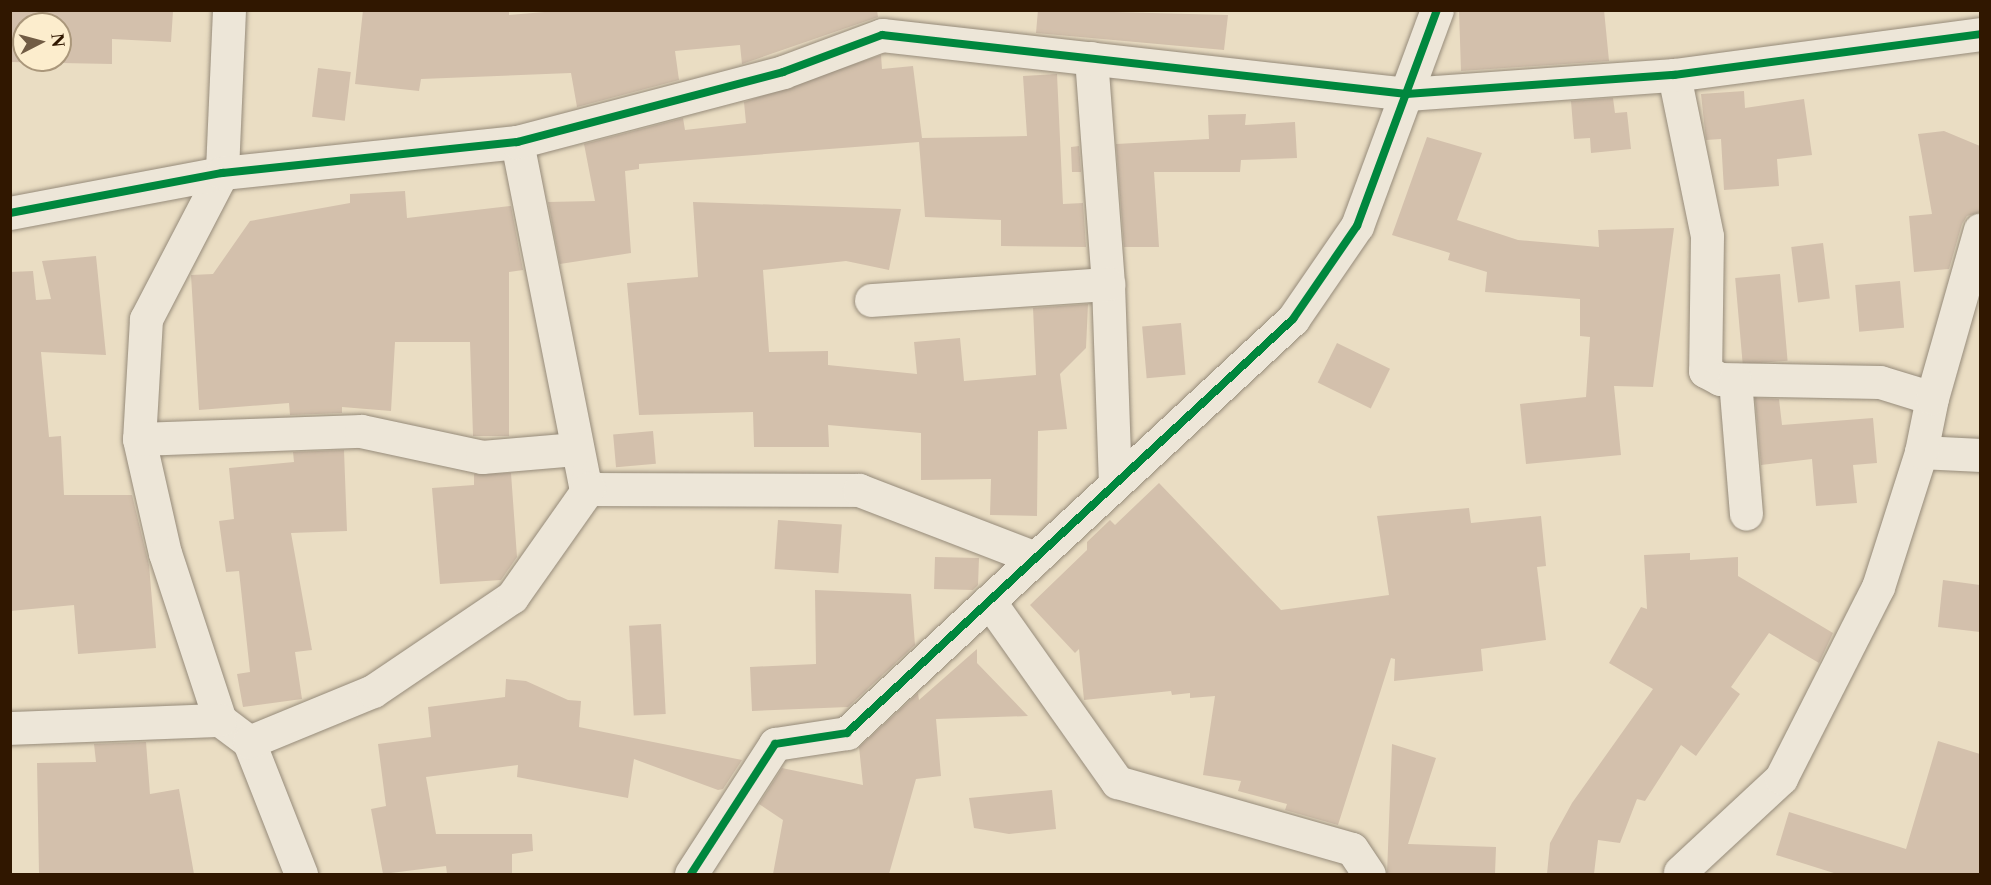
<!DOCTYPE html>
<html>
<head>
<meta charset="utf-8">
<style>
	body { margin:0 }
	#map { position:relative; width:1991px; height:885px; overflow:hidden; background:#eaddc3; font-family:"Libre Caslon Text",serif }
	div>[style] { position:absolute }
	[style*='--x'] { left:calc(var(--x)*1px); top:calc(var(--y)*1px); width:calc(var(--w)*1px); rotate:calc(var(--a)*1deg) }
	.building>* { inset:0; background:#d3c0ac; transform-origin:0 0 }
	.roads { filter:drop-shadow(0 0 2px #968b7a) drop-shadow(0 0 2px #968b7a) }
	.minor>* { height:33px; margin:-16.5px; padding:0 16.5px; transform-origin:16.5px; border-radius:16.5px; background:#ede6d8 }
	.cycleway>* { height:8px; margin:-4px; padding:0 4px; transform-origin:4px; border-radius:4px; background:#00873e }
	span { translate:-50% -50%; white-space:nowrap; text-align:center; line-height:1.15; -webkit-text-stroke:4.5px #fcedcd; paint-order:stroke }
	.frame { position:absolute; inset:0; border:12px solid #301700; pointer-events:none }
	.north { position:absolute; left:12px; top:12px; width:60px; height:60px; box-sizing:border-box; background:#fcedcd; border:2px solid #aa977b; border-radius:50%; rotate:84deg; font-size:16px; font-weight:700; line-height:24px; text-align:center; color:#301700 }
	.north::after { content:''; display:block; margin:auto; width:21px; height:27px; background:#715c44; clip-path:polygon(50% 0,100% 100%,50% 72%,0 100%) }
</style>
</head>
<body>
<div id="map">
	<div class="building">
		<i style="clip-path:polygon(evenodd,10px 10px,173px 11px,171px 42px,112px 39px,112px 64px,10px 62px,10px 10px,24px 24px,60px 24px,60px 60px,24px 60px,24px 24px)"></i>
		<i style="clip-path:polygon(363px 10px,509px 10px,509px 15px,568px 10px,877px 10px,878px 17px,742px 64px,740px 45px,675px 51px,679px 80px,577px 107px,571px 73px,421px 79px,419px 91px,355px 84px)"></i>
		<i style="clip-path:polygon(1038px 10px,1228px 15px,1224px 50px,1036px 33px)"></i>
		<i style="clip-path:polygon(1459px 10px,1604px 10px,1609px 61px,1461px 71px)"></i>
		<i style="clip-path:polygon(881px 55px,882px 69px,913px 66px,922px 138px,1027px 136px,1023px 76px,1057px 74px,1063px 204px,1083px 203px,1086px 247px,1001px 246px,1001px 220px,925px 217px,919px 142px,639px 164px,639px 169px,625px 171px,631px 253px,560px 264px,548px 202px,595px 201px,584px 144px,683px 118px,685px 130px,746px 123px,744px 102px)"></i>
		<i style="left:318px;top:68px;width:33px;height:49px;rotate:7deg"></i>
		<i style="clip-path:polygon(1744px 91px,1745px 108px,1804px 99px,1812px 155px,1777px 159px,1779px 186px,1724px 190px,1721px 139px,1706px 140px,1701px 94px)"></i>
		<i style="clip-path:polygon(1613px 98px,1615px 113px,1627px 112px,1631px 149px,1591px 153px,1590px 138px,1574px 139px,1571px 101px)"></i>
		<i style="clip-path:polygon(1246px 114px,1245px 125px,1295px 122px,1297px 158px,1241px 160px,1240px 172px,1154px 172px,1159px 247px,1124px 247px,1116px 144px,1209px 139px,1208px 115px)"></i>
		<i style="clip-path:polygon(1944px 131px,1980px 146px,1980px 212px,1967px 216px,1962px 224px,1949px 269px,1914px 272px,1909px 216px,1932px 214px,1918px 134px)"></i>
		<i style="clip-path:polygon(1427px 137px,1482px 153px,1457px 220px,1518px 240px,1599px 247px,1598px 230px,1674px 228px,1653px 387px,1614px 386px,1621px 455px,1526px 464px,1520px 404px,1586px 397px,1590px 337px,1580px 336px,1580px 299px,1485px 292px,1487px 272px,1448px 260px,1450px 253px,1392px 235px)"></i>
		<i style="clip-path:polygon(1079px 146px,1081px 172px,1072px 172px,1071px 147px)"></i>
		<i style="clip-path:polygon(405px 191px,407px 218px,511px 206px,523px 270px,509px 272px,509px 436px,473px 436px,470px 342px,395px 342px,391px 411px,342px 407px,342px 413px,290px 415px,289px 403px,199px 410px,191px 275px,213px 274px,250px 221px,350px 203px,350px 194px)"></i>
		<i style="clip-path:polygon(693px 202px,901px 209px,889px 270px,846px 261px,763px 270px,769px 352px,828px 351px,828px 365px,917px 374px,914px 342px,960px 338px,964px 381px,1036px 375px,1033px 308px,1088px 304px,1086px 348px,1060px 374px,1067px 429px,1038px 431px,1037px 516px,990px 515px,991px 479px,921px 480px,921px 433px,828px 425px,829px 447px,754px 447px,753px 412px,639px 415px,627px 283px,698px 277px)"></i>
		<i style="left:1823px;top:243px;width:56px;height:32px;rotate:83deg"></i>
		<i style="clip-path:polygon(96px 256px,106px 355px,41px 352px,49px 437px,61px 436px,64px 495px,132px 495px,149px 565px,156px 648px,78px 654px,74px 605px,10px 611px,10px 272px,33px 271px,36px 300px,51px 299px,42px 261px)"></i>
		<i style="left:1780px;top:274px;width:87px;height:45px;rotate:85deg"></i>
		<i style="left:1900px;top:281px;width:47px;height:45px;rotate:85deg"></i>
		<i style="left:1181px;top:323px;width:52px;height:39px;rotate:85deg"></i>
		<i style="left:1337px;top:343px;width:59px;height:44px;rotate:26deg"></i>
		<i style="clip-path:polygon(1755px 398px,1779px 399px,1782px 425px,1873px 418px,1877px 463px,1853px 465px,1857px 503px,1816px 506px,1812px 459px,1761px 465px)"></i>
		<i style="left:653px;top:431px;width:33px;height:40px;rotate:85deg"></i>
		<i style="clip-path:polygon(344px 450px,347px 531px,291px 533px,312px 650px,295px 652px,302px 699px,243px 707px,237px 674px,250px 672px,239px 571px,226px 572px,219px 521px,234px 519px,229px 468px,294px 462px,293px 452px)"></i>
		<i style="clip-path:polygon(511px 473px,517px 557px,501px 580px,440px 584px,432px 488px,474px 485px,474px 474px)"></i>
		<i style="clip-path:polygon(1159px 483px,1281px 610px,1389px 595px,1377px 516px,1469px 508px,1471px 523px,1541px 516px,1546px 566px,1537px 567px,1546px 640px,1481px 649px,1483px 671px,1394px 681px,1395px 659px,1391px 658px,1338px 825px,1285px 810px,1287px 804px,1238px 791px,1241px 781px,1203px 775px,1215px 696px,1190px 698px,1190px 693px,1172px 695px,1171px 691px,1084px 700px,1079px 649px,1075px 653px,1030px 605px,1087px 550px,1087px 542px,1110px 520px,1115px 525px)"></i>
		<i style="left:778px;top:520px;width:64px;height:49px;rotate:4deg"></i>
		<i style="clip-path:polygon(1690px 553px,1690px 560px,1738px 557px,1738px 576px,1833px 633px,1819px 663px,1769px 633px,1731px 687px,1740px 694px,1696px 756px,1681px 745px,1645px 801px,1637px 799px,1620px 843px,1598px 840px,1594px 874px,1547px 874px,1550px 843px,1572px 803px,1653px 689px,1609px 663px,1641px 607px,1647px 609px,1644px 555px)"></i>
		<i style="clip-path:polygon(935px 557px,979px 558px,978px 585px,973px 590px,934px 589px)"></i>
		<i style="clip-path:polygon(1943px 580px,1980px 585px,1980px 632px,1938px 627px)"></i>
		<i style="clip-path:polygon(815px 590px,911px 594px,915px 645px,848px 707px,752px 711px,750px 667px,816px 664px)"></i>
		<i style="left:661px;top:624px;width:90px;height:32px;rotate:87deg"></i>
		<i style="clip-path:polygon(977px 649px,977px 663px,1028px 716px,936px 719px,941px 776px,916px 779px,889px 874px,773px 874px,783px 820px,759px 804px,782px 768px,863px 785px,859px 747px,918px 693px,919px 700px)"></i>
		<i style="clip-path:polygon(506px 679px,526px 681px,568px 700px,581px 701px,579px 727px,742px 760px,723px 789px,718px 790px,634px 759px,628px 798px,517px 777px,518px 765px,426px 777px,436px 834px,532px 834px,533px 851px,512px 854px,512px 874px,447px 874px,446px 866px,383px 874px,371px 809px,386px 806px,378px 744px,431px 737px,428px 707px,505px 697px)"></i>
		<i style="clip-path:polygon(1938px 741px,1980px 754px,1980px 874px,1837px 874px,1776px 855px,1789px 812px,1906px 849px)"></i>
		<i style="clip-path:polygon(146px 742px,150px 794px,179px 789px,194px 874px,39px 874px,37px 763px,96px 762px,94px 744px)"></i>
		<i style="clip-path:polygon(1392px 744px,1436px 758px,1408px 844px,1496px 847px,1495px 874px,1387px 874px)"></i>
		<i style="clip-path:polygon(1052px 790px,1056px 829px,1009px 834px,974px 828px,969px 798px)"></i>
	</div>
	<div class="roads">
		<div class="minor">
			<i style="--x:229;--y:10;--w:163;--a:92.5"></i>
			<i style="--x:222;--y:173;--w:165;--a:117.5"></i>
			<i style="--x:146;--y:319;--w:120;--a:93.3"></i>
			<i style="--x:139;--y:439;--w:117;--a:77.2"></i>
			<i style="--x:165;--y:553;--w:176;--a:71.8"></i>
			<i style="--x:220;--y:720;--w:36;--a:37"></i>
			<i style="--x:249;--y:742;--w:142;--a:68.5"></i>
			<i style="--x:1091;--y:58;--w:227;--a:85.7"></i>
			<i style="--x:1108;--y:284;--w:200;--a:88"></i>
			<i style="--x:1674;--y:75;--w:164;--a:78.4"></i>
			<i style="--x:1707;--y:236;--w:135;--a:90.8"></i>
			<i style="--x:1705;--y:371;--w:17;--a:28"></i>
			<i style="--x:1720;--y:379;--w:160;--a:1.1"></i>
			<i style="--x:1880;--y:382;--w:54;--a:17.1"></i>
			<i style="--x:517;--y:142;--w:350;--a:78.8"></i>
			<i style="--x:585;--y:485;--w:13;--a:18"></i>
			<i style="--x:597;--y:489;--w:262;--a:0.2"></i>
			<i style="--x:859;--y:490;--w:189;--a:21.1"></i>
			<i style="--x:10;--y:213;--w:216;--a:-10.7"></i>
			<i style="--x:222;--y:173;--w:297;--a:-6"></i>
			<i style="--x:517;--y:142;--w:275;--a:-14.7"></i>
			<i style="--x:783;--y:72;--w:106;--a:-20.5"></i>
			<i style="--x:882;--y:35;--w:528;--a:6.41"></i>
			<i style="--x:1407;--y:94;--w:268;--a:-4.1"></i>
			<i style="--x:1674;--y:75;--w:309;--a:-7.6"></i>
			<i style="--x:871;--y:300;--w:238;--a:-3.9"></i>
			<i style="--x:1735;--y:380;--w:134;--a:85.3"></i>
			<i style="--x:139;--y:439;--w:222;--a:-2.1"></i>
			<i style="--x:361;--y:431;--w:124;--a:12.1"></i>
			<i style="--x:482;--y:457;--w:94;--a:-4.9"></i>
			<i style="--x:1921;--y:452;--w:59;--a:2.9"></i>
			<i style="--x:989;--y:601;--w:222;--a:54.7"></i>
			<i style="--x:1117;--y:782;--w:244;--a:15.9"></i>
			<i style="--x:1352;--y:849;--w:30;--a:56"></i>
			<i style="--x:10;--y:728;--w:210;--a:-2.2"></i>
			<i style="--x:249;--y:742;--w:134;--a:-22.4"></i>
			<i style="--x:373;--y:691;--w:168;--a:-34.1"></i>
			<i style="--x:512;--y:597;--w:133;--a:-54.8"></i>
			<i style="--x:1680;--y:872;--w:138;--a:-42.9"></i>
			<i style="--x:1781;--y:778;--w:214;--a:-63.1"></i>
			<i style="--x:1878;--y:587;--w:142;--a:-72.3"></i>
			<i style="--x:1921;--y:452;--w:55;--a:-78.5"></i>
			<i style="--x:1932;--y:398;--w:175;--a:-74.1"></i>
			<i style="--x:691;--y:874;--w:155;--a:-57.1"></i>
			<i style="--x:775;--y:744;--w:73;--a:-8.7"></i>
			<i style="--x:847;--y:733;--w:609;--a:-42.87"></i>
			<i style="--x:1293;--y:319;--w:113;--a:-55.5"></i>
			<i style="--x:1357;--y:226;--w:230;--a:-69.7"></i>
		</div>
	</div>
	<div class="cycleway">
		<i style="--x:10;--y:213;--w:216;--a:-10.7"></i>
		<i style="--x:222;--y:173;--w:297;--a:-6"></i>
		<i style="--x:517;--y:142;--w:275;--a:-14.7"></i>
		<i style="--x:783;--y:72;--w:106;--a:-20.5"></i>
		<i style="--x:882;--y:35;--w:528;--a:6.41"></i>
		<i style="--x:1407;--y:94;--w:268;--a:-4.1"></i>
		<i style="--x:1674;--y:75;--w:309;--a:-7.6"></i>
		<i style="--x:691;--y:874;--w:155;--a:-57.1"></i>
		<i style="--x:775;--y:744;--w:73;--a:-8.7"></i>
		<i style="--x:847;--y:733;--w:609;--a:-42.87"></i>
		<i style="--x:1293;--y:319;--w:113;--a:-55.5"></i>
		<i style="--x:1357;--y:226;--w:230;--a:-69.7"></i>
	</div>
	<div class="frame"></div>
	<div class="north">N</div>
</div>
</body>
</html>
